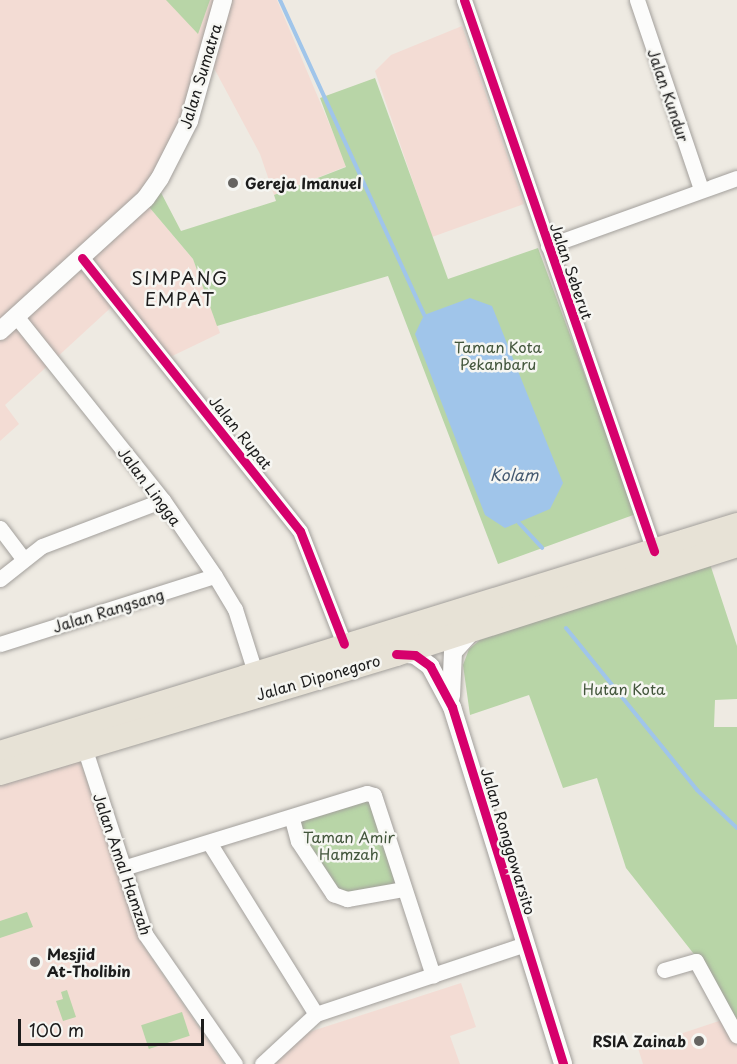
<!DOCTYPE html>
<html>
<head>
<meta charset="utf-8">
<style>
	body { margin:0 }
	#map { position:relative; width:737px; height:1064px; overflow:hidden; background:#eeeae2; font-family:"Playpen Sans",sans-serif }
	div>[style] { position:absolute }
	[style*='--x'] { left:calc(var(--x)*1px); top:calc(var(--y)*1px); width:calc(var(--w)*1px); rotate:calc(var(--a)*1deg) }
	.built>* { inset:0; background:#f3dcd4 }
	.green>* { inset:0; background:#b8d5a7; transform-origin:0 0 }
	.water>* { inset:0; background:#a0c5ea }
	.stream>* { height:4px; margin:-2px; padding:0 2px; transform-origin:2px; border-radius:2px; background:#a0c5ea }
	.roads { filter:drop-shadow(0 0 2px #a3a09c) drop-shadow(0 0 2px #a3a09c) }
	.minor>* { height:15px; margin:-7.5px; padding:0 7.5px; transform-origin:7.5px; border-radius:7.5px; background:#fcfcfb }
	.tertiary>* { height:18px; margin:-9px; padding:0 9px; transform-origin:9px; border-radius:9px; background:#fcfcfb }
	.primary>* { height:24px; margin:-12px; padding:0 12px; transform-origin:12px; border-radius:12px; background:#e7e2d6 }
	.cycleway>* { height:9px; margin:-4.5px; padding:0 4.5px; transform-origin:4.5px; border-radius:4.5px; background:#d6006c }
	.dots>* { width:16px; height:16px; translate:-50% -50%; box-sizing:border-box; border:3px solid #f6f6f2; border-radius:50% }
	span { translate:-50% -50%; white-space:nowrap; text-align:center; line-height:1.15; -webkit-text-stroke:5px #f6f6f2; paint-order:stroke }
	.street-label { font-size:15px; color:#1c1c1c }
	.poi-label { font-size:15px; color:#1c1c1c; font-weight:700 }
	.left { translate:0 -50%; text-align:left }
	.right { translate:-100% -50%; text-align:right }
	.park-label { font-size:15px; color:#43563c }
	.water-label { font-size:16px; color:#445970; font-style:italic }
	.quarter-label { font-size:18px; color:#1c1c1c; letter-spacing:1.5px }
	.scale { position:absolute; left:18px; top:1019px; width:186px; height:27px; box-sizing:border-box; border:3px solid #1c1c1c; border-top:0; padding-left:8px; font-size:18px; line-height:21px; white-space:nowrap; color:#1c1c1c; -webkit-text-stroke:4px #f6f6f2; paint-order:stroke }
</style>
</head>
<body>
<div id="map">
	<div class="built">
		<i style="clip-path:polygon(0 0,222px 0,197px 88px,159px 177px,0 329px)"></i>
		<i style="clip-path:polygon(224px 0,277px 0,347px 166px,274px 195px,260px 154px,208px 57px)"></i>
		<i style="clip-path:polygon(462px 26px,524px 204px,432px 237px,375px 71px,391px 55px)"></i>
		<i style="clip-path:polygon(144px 201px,193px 259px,220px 333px,164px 360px,83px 258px)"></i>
		<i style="clip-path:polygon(83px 259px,117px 302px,5px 405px,19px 424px,0 441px,0 332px)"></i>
		<i style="clip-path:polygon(80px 760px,142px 944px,224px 1064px,0 1064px,0 784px)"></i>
		<i style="clip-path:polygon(461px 983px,476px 1027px,450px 1036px,460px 1064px,275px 1064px,306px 1033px)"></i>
		<i style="clip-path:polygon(725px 1019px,737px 1042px,737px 1064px,643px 1064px,638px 1048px)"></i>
	</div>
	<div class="green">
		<i style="clip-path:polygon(166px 0,210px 0,198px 34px)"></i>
		<i style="clip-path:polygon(375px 78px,448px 279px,538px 248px,636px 514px,498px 564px,388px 276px,217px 326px,193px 259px,144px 201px,157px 185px,181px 231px,276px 201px,274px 195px,346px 167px,320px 98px)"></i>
		<i style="clip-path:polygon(710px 564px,737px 646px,737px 699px,715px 700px,714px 727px,737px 727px,737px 1025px,701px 963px,626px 868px,597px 778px,563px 788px,529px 695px,470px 715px,463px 665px,469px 649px,480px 640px)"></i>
		<i style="clip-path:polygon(367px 793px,404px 889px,333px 894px,292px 819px)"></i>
		<i style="clip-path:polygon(27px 912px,33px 927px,0 938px,0 921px)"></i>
		<i style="clip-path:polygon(67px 990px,76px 1017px,63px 1021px,56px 1001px,63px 999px,61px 992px)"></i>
		<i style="left:182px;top:1012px;width:25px;height:43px;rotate:72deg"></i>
	</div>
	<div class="water">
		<i style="clip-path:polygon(470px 298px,492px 306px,563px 483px,550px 509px,505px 528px,485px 515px,415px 334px,424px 315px)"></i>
	</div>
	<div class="stream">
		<i style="--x:280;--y:0;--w:346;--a:65.4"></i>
		<i style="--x:519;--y:523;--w:34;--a:47"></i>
		<i style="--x:566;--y:628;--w:208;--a:51"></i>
		<i style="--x:697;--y:790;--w:55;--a:43.5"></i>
	</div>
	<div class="roads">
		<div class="minor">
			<i style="--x:464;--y:0;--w:583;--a:70.97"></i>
			<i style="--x:637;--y:0;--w:200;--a:71.3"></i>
			<i style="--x:548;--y:246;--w:201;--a:-19.8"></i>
			<i style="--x:82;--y:258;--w:349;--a:51.4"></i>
			<i style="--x:300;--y:531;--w:121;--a:68.7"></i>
			<i style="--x:16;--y:316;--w:236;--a:51.4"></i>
			<i style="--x:163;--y:500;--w:92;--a:55.6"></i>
			<i style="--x:215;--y:576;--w:39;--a:59"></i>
			<i style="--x:235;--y:609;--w:66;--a:72.4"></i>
			<i style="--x:0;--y:528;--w:38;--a:53"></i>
			<i style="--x:0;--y:579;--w:53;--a:-38.2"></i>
			<i style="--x:42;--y:546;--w:129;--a:-20.8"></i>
			<i style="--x:0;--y:644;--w:225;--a:-17.6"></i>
			<i style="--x:84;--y:747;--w:197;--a:71.9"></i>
			<i style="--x:145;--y:934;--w:158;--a:55.3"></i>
			<i style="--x:292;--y:819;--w:23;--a:75"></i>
			<i style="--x:298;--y:841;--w:64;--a:56.6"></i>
			<i style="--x:333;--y:894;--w:15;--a:20"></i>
			<i style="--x:347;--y:899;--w:58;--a:-10"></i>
			<i style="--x:210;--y:844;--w:200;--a:58.1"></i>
			<i style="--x:123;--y:868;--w:255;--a:-17.1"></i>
			<i style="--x:367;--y:793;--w:7;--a:16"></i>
			<i style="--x:374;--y:795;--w:190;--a:71.9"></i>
			<i style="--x:664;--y:970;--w:33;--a:-16"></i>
			<i style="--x:696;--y:961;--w:85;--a:61.3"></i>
			<i style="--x:262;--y:1064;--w:74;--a:-42.8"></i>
			<i style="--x:316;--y:1014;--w:220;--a:-18.5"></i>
		</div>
		<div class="tertiary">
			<i style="--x:0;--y:331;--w:197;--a:-42.3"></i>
			<i style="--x:146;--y:198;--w:24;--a:-55"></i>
			<i style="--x:160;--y:178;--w:64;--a:-63"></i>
			<i style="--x:189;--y:121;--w:126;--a:-74.3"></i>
			<i style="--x:397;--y:653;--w:18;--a:6"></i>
			<i style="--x:415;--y:655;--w:19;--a:36"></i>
			<i style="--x:430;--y:666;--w:47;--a:61.8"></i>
			<i style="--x:452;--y:707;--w:374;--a:72.7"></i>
			<i style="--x:451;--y:696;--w:44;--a:-87.4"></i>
			<i style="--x:453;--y:652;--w:30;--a:-48"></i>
		</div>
		<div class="primary">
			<i style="--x:0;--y:753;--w:771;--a:-17.19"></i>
			<i style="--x:0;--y:773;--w:413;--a:-16.7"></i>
			<i style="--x:396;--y:654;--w:358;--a:-17.7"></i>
		</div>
	</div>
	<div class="cycleway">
		<i style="--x:464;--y:0;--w:583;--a:70.97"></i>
		<i style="--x:82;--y:258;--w:349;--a:51.4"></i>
		<i style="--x:300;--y:531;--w:121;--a:68.7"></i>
		<i style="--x:396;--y:654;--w:19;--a:3"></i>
		<i style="--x:415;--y:655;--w:19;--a:36"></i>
		<i style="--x:430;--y:666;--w:47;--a:61.8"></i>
		<i style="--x:452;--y:707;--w:374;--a:72.7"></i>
	</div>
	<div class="dots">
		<i style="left:233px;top:183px;background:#666461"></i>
		<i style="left:35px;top:962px;background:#666461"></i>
		<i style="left:699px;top:1041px;background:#666461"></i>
	</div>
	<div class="street-label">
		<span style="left:200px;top:76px;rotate:-73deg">Jalan Sumatra</span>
		<span style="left:669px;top:95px;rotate:71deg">Jalan Kundur</span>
		<span style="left:572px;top:271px;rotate:71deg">Jalan Seberut</span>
		<span style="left:241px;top:432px;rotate:51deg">Jalan Rupat</span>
		<span style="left:150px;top:486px;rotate:53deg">Jalan Lingga</span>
		<span style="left:108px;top:610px;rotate:-17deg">Jalan Rangsang</span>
		<span style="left:318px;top:677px;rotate:-16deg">Jalan Diponegoro</span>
		<span style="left:509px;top:841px;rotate:73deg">Jalan Ronggowarsito</span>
		<span style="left:123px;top:864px;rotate:71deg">Jalan Amal Hamzah</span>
	</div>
	<div class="poi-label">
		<span class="left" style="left:245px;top:183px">Gereja Imanuel</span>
		<span class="left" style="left:47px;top:962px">Mesjid<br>At-Tholibin</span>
		<span class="right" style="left:686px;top:1041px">RSIA Zainab</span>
	</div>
	<div class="park-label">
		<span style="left:498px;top:355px">Taman Kota<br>Pekanbaru</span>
		<span style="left:624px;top:689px">Hutan Kota</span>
		<span style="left:349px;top:845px">Taman Amir<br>Hamzah</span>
	</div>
	<div class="water-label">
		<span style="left:514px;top:474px">Kolam</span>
	</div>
	<div class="quarter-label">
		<span style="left:180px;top:289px">SIMPANG<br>EMPAT</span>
	</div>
	<div class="scale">100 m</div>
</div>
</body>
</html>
